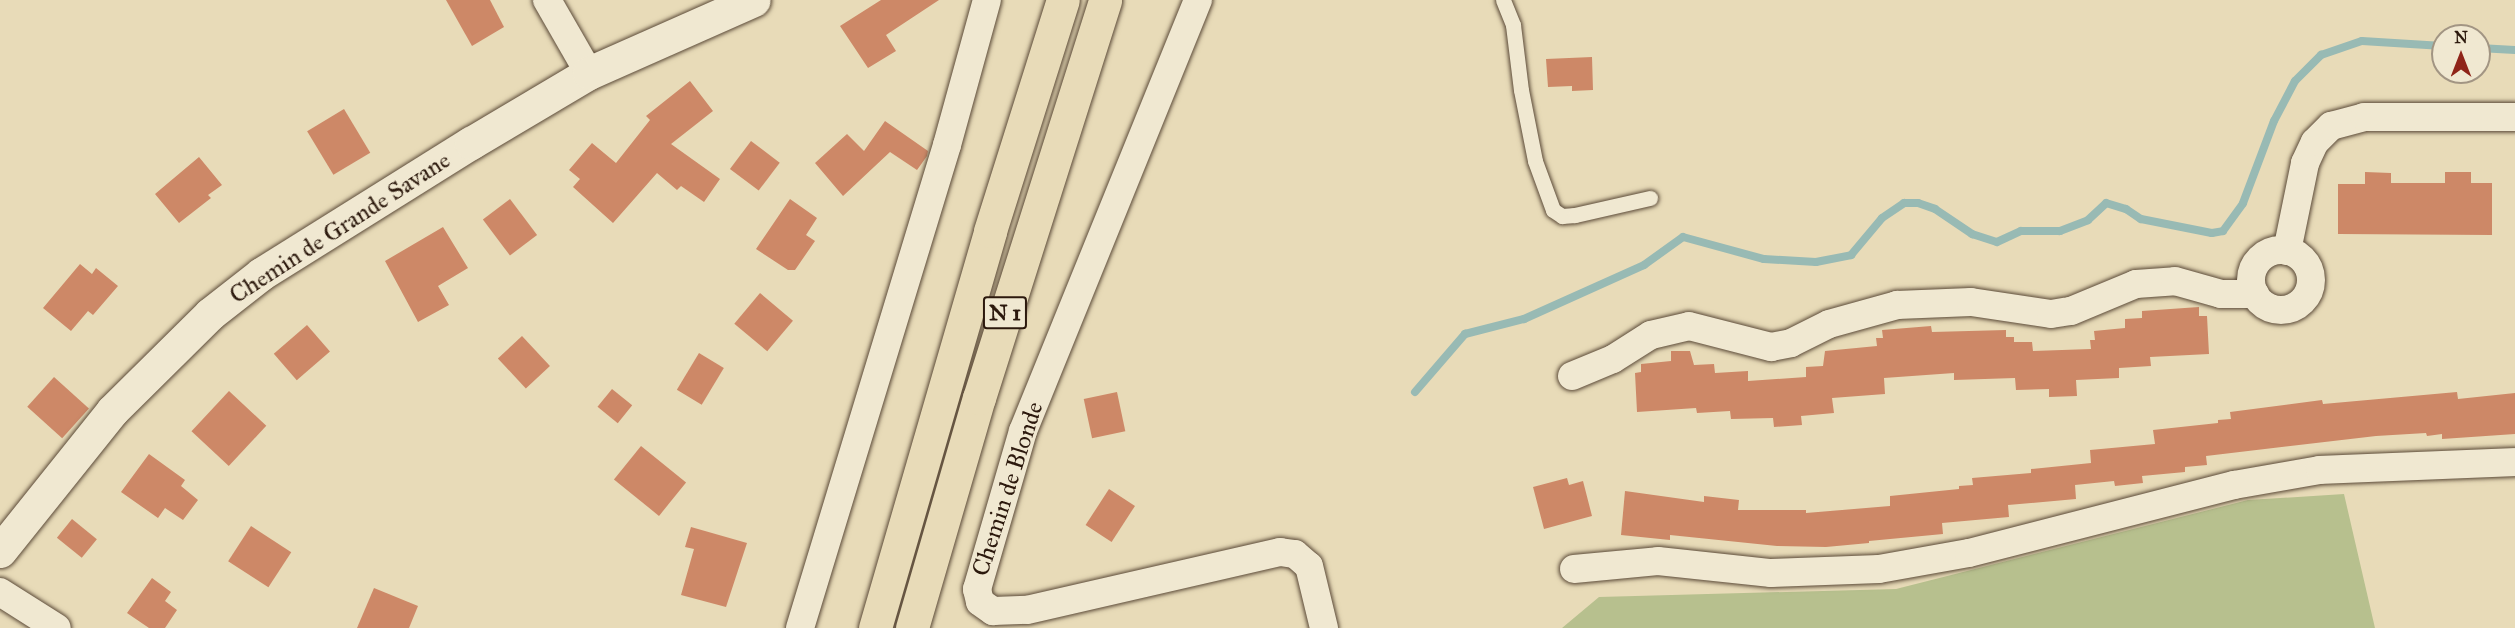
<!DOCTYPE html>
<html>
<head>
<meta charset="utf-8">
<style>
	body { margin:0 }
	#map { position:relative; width:2515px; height:628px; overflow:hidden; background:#e8dbb8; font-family:"IM FELL Great Primer",serif }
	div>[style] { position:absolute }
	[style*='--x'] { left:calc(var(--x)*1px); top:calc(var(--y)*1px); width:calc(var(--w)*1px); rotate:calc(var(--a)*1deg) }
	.green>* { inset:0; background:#b7c08e }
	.stream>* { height:8px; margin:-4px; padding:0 4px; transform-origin:4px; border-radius:4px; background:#98bab4 }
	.building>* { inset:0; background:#cd8867; transform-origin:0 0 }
	.roads { filter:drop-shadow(0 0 2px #5b4a38) drop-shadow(0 0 2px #5b4a38) }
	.lane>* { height:15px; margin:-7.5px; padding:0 7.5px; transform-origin:7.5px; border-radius:7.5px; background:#f0e8d1 }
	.street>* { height:28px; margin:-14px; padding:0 14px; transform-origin:14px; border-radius:14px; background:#f0e8d1 }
	.street>.ring { margin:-14px; padding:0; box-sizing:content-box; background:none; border:28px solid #f0e8d1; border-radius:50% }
	.secondary>* { height:33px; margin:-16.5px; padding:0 16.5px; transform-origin:16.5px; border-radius:16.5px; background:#f0e8d1 }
	.highway>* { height:33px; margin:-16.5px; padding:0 16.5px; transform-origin:16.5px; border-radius:16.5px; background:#e8dbb8 }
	span { translate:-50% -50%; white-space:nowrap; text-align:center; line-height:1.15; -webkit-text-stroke:4.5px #f0e8d1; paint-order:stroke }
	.shield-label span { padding:2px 4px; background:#f0e8d1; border:2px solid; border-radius:4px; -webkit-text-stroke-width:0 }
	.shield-label { font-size:22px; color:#2c190d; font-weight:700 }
	.street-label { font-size:24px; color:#2c190d }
	.north { position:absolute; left:2431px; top:24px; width:60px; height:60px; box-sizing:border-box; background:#f0e8d1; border:2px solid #a29583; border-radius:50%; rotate:0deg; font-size:16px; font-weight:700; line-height:24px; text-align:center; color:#2c190d }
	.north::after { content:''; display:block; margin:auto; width:21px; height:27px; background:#8f2418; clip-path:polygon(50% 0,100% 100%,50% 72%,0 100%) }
</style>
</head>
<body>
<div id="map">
	<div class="green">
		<i style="clip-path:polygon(2344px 494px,2375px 628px,1562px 628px,1599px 597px,1896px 589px,2248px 500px)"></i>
	</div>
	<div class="stream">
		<i style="--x:2479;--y:48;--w:36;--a:3"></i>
		<i style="--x:1415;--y:392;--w:77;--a:-49.2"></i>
		<i style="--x:1465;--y:334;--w:61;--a:-14.3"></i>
		<i style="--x:1524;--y:319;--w:132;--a:-24.2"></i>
		<i style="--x:1644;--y:265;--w:48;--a:-35.7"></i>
		<i style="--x:1683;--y:237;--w:84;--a:15.2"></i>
		<i style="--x:1764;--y:259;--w:52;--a:3.3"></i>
		<i style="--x:1816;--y:262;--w:36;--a:-11"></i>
		<i style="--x:1851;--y:255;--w:48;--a:-50"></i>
		<i style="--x:1882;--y:218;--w:27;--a:-34"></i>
		<i style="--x:1904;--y:203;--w:14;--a:0"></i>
		<i style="--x:1918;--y:203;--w:18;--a:19"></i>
		<i style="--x:1935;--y:209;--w:45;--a:34"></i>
		<i style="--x:1972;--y:234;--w:26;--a:18"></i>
		<i style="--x:1997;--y:242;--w:26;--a:-25"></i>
		<i style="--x:2021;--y:231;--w:39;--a:0"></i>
		<i style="--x:2060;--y:231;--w:30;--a:-21"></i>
		<i style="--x:2088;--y:220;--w:25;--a:-43"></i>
		<i style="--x:2106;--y:203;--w:21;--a:17"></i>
		<i style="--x:2126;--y:209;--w:18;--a:34"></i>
		<i style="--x:2141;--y:219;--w:72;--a:11.2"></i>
		<i style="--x:2212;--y:233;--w:11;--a:-10"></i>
		<i style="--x:2223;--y:231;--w:34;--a:-54"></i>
		<i style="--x:2243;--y:203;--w:88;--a:-69.3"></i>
		<i style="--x:2274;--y:121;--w:45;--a:-62.3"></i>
		<i style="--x:2295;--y:81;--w:37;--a:-45"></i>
		<i style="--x:2321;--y:55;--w:43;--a:-18.9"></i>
		<i style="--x:2362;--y:41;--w:81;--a:3.5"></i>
	</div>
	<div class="building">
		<i style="clip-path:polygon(446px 0,490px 0,504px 27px,472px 46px)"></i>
		<i style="clip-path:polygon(881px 0,939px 0,886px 35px,896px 51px,868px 68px,840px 26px)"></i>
		<i style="clip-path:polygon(1592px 57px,1593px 90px,1572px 91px,1572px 86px,1548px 87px,1546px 59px)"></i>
		<i style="clip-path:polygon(690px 81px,713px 111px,671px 144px,720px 179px,704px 202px,681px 186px,677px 190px,657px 173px,613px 223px,573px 187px,580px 179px,569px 170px,592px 143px,616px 163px,650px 120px,646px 116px)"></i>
		<i style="left:344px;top:109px;width:51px;height:43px;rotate:59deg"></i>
		<i style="clip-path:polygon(885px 121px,928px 151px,927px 156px,917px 170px,890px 152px,843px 196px,815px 163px,847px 134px,864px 151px)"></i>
		<i style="left:751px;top:141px;width:36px;height:35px;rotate:37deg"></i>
		<i style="clip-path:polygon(199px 157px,222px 185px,208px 195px,211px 198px,179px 223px,155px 194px)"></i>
		<i style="clip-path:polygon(2365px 172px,2391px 173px,2391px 183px,2445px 183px,2445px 172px,2471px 172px,2471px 183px,2492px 183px,2492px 235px,2338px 234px,2338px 184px,2365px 184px)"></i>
		<i style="left:510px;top:199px;width:45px;height:34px;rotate:53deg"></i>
		<i style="clip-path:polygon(790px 199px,817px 218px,806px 235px,815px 241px,795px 270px,788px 270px,756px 249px)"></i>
		<i style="clip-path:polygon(443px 227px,468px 268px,438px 286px,449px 305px,418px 322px,385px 261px)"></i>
		<i style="clip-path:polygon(80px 264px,92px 274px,96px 268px,118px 286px,93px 315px,88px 311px,71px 331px,43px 308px)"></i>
		<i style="left:760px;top:293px;width:43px;height:40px;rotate:40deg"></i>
		<i style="clip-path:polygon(2199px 307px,2199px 316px,2207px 316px,2209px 354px,2150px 357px,2151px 366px,2119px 368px,2119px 378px,2076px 380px,2077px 396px,2049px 397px,2049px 389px,2016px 390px,2015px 378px,1954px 380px,1954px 373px,1884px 378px,1885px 394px,1832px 398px,1834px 413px,1801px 416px,1802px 425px,1774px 427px,1773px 418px,1731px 419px,1730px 411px,1697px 413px,1696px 408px,1637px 412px,1635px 373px,1641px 372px,1641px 364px,1671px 361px,1671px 351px,1690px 351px,1694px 365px,1714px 364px,1715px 373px,1748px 371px,1748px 381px,1806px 377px,1806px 367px,1823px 366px,1825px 351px,1877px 346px,1876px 338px,1883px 338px,1882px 330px,1931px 326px,1932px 332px,2006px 330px,2006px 337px,2014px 337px,2014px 342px,2032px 342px,2033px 351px,2091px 349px,2090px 340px,2095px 340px,2094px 331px,2125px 328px,2125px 319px,2142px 318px,2142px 311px)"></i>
		<i style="left:307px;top:325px;width:35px;height:44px;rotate:49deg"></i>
		<i style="left:522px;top:336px;width:41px;height:33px;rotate:47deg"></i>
		<i style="left:699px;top:353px;width:29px;height:43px;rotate:31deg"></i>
		<i style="left:54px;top:377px;width:47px;height:40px;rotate:42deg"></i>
		<i style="left:612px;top:389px;width:26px;height:23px;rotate:39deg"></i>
		<i style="left:229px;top:391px;width:51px;height:55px;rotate:43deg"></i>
		<i style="left:1117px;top:392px;width:40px;height:34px;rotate:78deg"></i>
		<i style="clip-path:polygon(2457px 392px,2458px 399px,2515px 393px,2515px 434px,2442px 439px,2442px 434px,2427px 436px,2426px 433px,2376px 436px,2206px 456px,2207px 465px,2185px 467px,2185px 472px,2142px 476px,2143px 483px,2115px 486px,2114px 481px,2075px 485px,2076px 499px,2008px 505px,2009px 517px,1942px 523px,1943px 534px,1869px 541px,1869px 543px,1826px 547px,1777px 546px,1670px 535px,1670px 540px,1621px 535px,1625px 491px,1704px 502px,1704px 496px,1739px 500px,1738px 510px,1806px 510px,1806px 513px,1890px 506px,1890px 496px,1959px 489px,1959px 486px,1973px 485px,1972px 478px,2031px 473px,2031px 469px,2091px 463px,2090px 450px,2155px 444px,2153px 430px,2218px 423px,2218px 420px,2231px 419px,2230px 412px,2322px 400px,2323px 404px)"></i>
		<i style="left:641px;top:446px;width:58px;height:43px;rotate:39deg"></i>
		<i style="clip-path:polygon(149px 454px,185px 480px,181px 486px,198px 500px,183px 520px,165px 508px,158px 518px,121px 492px)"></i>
		<i style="clip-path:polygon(1567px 478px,1569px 485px,1583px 481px,1592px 516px,1544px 529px,1533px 487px)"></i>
		<i style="left:1109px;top:489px;width:31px;height:43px;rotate:33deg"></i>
		<i style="left:72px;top:519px;width:32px;height:24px;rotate:39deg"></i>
		<i style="left:251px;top:526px;width:48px;height:42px;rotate:33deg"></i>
		<i style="clip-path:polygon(691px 527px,747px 543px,726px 607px,681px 595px,694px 549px,685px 547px)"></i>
		<i style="clip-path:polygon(152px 578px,171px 592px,165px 601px,177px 610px,165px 628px,149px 628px,127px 613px)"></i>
		<i style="clip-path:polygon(374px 588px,418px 606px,409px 628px,357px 628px)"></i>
	</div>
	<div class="roads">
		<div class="lane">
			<i style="--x:1503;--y:0;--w:27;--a:68"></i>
			<i style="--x:1513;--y:25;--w:65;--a:83"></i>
			<i style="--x:1521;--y:90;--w:72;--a:78.8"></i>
			<i style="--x:1535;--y:161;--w:52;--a:69.8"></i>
			<i style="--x:1553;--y:210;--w:11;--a:34"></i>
			<i style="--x:1562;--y:216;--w:13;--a:-4"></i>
			<i style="--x:1575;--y:215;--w:77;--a:-12.8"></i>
		</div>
		<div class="street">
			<i style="--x:547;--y:0;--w:84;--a:60.1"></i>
			<i style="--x:1198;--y:0;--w:465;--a:112.1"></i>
			<i style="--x:1023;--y:431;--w:165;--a:106.2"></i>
			<i style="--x:977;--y:589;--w:13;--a:77"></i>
			<i style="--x:980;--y:602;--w:16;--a:35"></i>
			<i style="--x:993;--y:611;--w:34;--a:-2"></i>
			<i style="--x:1027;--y:610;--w:260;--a:-12.9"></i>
			<i style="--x:1280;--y:552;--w:15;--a:8"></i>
			<i style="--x:1295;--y:554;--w:18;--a:41"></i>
			<i style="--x:1309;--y:566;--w:64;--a:76.4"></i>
			<i class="ring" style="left:2251px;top:250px;width:32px;height:32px"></i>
			<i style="--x:2287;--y:251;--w:90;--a:-78.4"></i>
			<i style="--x:2305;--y:163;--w:23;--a:-65"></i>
			<i style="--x:2315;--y:142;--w:23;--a:-45"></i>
			<i style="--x:2331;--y:126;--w:34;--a:-15"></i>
			<i style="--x:2364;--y:117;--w:151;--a:0"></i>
			<i style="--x:1572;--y:376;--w:44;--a:-22.5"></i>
			<i style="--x:1613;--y:359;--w:45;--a:-32.3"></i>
			<i style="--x:1651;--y:335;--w:39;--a:-13"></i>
			<i style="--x:1689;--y:326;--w:85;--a:14.4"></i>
			<i style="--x:1771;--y:347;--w:20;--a:-11"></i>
			<i style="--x:1791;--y:343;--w:42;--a:-26.6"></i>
			<i style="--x:1829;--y:324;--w:71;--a:-15.6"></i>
			<i style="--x:1897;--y:305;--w:74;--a:-2.3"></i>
			<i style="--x:1971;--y:302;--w:81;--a:8.5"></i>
			<i style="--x:2051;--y:314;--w:20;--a:-9"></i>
			<i style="--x:2071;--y:311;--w:70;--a:-22.6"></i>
			<i style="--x:2136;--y:284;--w:39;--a:-4"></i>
			<i style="--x:2175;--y:281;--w:48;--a:15.8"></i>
			<i style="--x:2221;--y:294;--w:34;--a:0"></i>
			<i style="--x:1574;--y:569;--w:84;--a:-5.4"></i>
			<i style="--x:1658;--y:561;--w:114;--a:6.1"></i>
			<i style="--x:1771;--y:573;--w:108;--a:-2.1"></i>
			<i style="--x:1879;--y:569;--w:91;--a:-10.1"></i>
			<i style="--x:1969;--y:553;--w:274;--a:-14.4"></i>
			<i style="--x:2234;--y:485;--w:87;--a:-9.9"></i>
			<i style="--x:2320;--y:470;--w:195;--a:-2.3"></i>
			<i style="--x:0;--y:592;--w:67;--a:32.3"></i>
			<i style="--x:800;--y:628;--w:505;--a:-73.07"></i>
			<i style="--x:947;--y:145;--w:150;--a:-74.6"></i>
		</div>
		<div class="secondary">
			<i style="--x:0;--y:551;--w:179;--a:-51.3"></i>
			<i style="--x:112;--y:411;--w:138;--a:-44.7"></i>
			<i style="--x:210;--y:314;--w:65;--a:-38.1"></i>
			<i style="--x:261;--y:274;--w:248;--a:-32"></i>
			<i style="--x:471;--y:143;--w:137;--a:-30.7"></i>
			<i style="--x:589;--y:73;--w:180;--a:-23.9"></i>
		</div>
		<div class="highway">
			<i style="--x:875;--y:628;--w:413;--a:-73.8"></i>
			<i style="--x:990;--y:231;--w:242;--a:-72.5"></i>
			<i style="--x:912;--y:628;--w:240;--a:-73.8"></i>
			<i style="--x:979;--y:398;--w:417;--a:-72.4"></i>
		</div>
	</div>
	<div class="shield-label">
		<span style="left:1005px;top:313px">N 1</span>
	</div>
	<div class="street-label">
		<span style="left:340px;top:228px;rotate:-33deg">Chemin de Grande Savane</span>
		<span style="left:1008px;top:489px;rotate:-72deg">Chemin de Blonde</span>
	</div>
	<div class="north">N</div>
</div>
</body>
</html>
